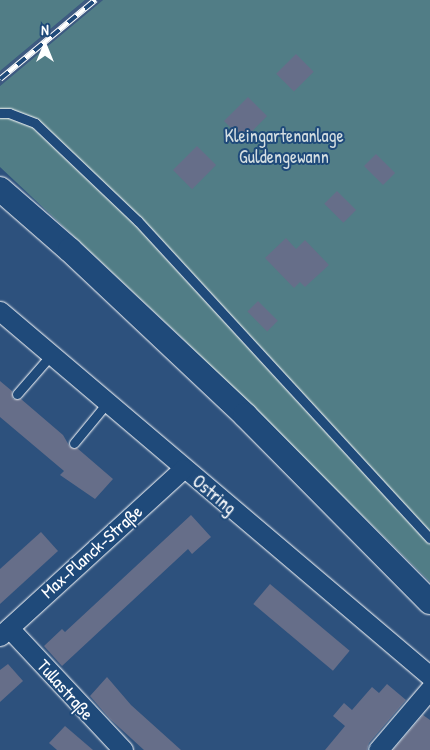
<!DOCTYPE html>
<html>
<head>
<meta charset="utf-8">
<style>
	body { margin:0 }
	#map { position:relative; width:430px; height:750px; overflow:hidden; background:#2d517d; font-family:"Patrick Hand",sans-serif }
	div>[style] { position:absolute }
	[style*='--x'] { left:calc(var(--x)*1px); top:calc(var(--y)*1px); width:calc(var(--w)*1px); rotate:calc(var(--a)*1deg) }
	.built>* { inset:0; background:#3e5a81 }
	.green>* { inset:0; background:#517d86 }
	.building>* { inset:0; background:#666e89; transform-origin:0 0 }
	.roads { filter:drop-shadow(0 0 1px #fff) drop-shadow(0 0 1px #fff) }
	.service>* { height:9px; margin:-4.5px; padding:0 4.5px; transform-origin:4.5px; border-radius:4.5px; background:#1f4a7a }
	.minor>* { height:19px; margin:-9.5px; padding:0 9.5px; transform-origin:9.5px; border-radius:9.5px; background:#1f4a7a }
	.tertiary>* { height:24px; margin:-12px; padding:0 12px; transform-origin:12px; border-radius:12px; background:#1f4a7a }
	.rail>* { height:5.5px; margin-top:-2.75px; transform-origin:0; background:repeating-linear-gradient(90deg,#1f4a7a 0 11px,#fff 0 22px); box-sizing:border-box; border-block:1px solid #fff }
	span { translate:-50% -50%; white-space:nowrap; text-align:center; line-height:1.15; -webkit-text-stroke:4px #1f4a7a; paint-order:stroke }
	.park-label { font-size:18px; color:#d4dee1 }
	.street-label { font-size:18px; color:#fff }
	.north { position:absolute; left:20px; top:20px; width:50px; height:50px; -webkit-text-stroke:4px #1f4a7a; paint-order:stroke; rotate:0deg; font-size:14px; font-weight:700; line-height:20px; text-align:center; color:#fff }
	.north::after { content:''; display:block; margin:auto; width:18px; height:22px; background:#fff; clip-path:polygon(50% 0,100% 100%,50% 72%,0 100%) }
</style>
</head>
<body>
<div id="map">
	<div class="built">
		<i style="clip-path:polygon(85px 0,103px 0,0 86px,0 71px)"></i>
	</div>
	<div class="green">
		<i style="clip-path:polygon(0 0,85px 0,0 71px)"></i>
		<i style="clip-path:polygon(103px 0,430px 0,430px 582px,181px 337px,0 167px,0 86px)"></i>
	</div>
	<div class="building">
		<i style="left:296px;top:54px;width:25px;height:28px;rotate:45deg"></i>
		<i style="left:248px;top:97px;width:27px;height:34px;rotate:45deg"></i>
		<i style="left:197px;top:146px;width:27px;height:34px;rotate:45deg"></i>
		<i style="left:376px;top:154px;width:27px;height:17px;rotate:45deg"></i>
		<i style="left:337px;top:191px;width:27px;height:18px;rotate:45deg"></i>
		<i style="clip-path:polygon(286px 238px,296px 249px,305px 240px,329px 265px,305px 287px,300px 282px,294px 288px,265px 258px)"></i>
		<i style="left:258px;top:301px;width:28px;height:15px;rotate:45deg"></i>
		<i style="clip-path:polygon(0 381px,12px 391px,13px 399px,21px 399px,63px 435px,70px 447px,77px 448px,113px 479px,95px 499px,60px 475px,64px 471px,0 417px)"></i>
		<i style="clip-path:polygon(191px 515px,211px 537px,192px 554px,188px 549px,62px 666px,44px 646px,62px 629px,65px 632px)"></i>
		<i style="clip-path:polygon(41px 532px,58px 551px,0 604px,0 569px)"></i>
		<i style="left:270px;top:584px;width:104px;height:26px;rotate:40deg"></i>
		<i style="clip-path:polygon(8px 664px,23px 681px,0 702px,0 670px)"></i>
		<i style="clip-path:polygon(107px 677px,131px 705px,181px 750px,144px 750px,110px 719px,90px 696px)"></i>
		<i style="clip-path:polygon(387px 684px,406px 700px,369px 743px,367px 750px,325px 750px,345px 726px,333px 716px,344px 703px,352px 710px,372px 687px,379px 693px)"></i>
		<i style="clip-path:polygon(423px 715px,430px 720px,430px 750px,393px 750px)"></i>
		<i style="clip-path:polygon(65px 726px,93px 750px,57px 750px,49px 743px)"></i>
	</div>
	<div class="roads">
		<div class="service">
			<i style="--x:0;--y:113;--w:9;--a:0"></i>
			<i style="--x:9;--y:113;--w:28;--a:21"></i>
			<i style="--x:35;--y:123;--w:142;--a:43.6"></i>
			<i style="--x:138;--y:221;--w:431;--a:47.4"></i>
			<i style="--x:17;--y:394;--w:52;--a:-48.9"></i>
			<i style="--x:74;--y:443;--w:52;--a:-50.5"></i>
		</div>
		<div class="minor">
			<i style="--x:0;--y:311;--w:564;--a:40.33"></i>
			<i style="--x:9;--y:628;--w:167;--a:46.9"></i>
			<i style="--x:0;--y:636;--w:248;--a:-42.4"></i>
			<i style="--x:378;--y:750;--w:80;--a:-49.6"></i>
		</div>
		<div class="tertiary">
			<i style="--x:0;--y:189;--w:93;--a:41.1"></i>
			<i style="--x:70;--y:250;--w:241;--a:43.3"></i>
			<i style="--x:245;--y:415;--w:263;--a:45.3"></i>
		</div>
	</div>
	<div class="rail">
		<i style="--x:0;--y:79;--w:124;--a:-39.7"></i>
	</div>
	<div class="park-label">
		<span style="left:284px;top:147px">Kleingartenanlage<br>Guldengewann</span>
	</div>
	<div class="street-label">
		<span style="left:214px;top:495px;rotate:40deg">Ostring</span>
		<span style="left:92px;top:552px;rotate:-42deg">Max-Planck-Straße</span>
		<span style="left:65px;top:690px;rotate:48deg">Tullastraße</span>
	</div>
	<div class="north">N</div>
</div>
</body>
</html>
